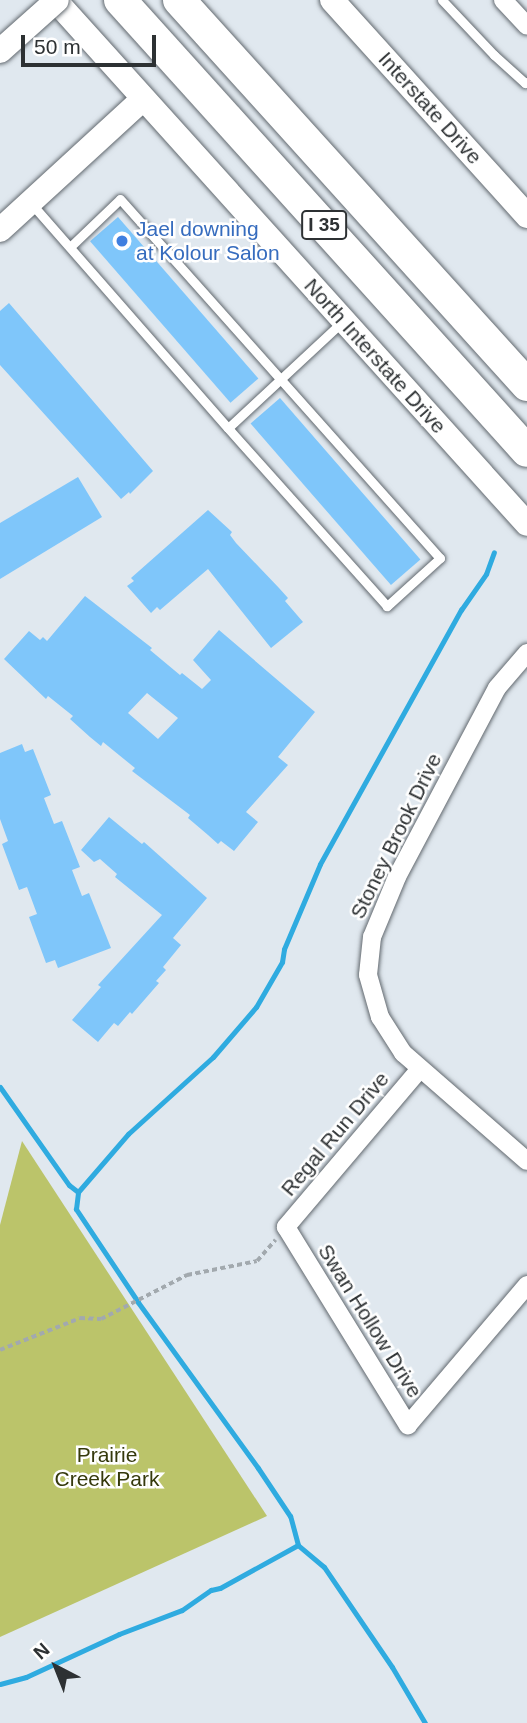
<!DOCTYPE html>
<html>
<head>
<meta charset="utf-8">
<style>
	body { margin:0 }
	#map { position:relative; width:527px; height:1723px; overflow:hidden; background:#e0e8ef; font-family:Arial,sans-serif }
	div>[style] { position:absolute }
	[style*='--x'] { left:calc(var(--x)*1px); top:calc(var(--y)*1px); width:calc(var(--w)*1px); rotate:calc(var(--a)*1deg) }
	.green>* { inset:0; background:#bbc46a }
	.stream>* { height:5px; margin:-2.5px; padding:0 2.5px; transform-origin:2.5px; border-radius:2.5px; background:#2fabe0 }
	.building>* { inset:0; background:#7fc6fa; transform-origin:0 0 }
	.path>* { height:3.5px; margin-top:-1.75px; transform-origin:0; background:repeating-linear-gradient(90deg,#a2a9ae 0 5px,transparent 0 8.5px) }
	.roads { filter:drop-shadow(0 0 2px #62696f) drop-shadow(0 0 2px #62696f) }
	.lane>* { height:9px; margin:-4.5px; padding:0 4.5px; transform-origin:4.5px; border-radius:4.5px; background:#fff }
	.street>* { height:18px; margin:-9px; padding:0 9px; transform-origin:9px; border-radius:9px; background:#fff }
	.secondary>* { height:24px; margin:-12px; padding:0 12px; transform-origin:12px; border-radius:12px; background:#fff }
	.highway>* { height:32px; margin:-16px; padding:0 16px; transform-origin:16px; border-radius:16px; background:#fff }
	.bridges { filter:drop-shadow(0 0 2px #62696f) drop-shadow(0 0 2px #62696f) }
	.secondary-bridge>* { height:24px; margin:-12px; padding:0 12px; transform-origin:12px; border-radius:12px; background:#fff }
	.dots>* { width:19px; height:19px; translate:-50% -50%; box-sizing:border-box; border:4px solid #fff; border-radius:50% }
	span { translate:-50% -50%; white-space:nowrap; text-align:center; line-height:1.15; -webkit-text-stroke:5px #fff; paint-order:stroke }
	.shield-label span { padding:2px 5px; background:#fff; border:2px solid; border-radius:5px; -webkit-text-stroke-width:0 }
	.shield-label { font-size:19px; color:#2d3133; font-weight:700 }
	.street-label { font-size:21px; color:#2d3133 }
	.shop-label { font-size:21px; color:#366cbe }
	.left { translate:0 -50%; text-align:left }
	.park-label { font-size:21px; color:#35390c }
	.north { position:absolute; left:21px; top:1632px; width:70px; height:70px; -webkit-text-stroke:5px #fff; paint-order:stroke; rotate:318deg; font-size:19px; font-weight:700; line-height:28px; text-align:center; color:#2d3133 }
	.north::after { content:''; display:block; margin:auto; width:24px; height:32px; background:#2d3133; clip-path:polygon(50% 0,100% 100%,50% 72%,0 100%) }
	.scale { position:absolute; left:21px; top:35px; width:135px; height:32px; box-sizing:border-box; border:4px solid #2d3133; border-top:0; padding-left:9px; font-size:21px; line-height:24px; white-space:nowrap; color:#2d3133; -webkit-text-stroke:5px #fff; paint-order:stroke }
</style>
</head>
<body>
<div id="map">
	<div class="green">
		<i style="clip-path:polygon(22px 1141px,267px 1516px,0 1637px,0 1225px)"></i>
	</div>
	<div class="stream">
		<i style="--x:0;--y:1087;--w:120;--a:54.9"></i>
		<i style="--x:69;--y:1185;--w:11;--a:38"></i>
		<i style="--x:0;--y:1684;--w:27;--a:-15"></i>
		<i style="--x:26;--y:1677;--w:102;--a:-24.8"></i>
		<i style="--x:119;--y:1634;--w:67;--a:-20.9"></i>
		<i style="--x:182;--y:1610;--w:35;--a:-35"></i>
		<i style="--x:211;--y:1590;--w:9;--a:-13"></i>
		<i style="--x:220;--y:1588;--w:89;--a:-28.9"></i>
		<i style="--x:425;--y:1723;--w:65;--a:-120.5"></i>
		<i style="--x:392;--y:1667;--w:121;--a:-124.2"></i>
		<i style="--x:324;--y:1567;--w:34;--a:-140"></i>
		<i style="--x:298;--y:1545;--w:30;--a:-105"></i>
		<i style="--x:290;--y:1516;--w:58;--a:-123.7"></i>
		<i style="--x:258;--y:1468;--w:205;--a:-125.9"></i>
		<i style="--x:138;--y:1302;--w:112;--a:-123.7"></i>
		<i style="--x:76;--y:1209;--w:17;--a:-83"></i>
		<i style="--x:78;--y:1192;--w:77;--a:-49.2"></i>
		<i style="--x:128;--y:1134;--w:115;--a:-42.2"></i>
		<i style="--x:213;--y:1057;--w:66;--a:-49.3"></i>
		<i style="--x:256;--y:1007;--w:52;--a:-60"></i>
		<i style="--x:282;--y:962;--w:13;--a:-81"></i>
		<i style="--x:284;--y:949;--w:92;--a:-67"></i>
		<i style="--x:320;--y:864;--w:291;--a:-61"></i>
		<i style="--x:461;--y:610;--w:44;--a:-55.2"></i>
		<i style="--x:486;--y:574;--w:23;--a:-70"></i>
	</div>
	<div class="building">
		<i style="left:118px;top:217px;width:214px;height:37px;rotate:49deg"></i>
		<i style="clip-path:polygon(9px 303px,153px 471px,130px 494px,129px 492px,121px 499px,0 365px,0 311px)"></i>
		<i style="left:280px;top:398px;width:214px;height:39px;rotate:49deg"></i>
		<i style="clip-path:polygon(78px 477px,102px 517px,0 579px,0 523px)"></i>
		<i style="clip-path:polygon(208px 510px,232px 532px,230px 535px,236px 543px,279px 588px,288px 598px,285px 601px,303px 622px,271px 648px,208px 569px,160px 610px,157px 607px,151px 613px,127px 586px,134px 581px,131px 578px)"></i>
		<i style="clip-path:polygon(evenodd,85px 596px,152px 648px,150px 650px,180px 675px,182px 673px,202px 689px,211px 680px,193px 660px,219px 630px,315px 712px,278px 757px,288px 765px,246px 812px,258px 822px,234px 851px,221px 841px,218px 844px,208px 835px,188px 818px,190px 815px,132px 771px,135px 768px,103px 742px,101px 746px,90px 737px,70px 719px,73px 716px,48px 696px,46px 699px,4px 659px,29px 631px,40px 640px,43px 637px,47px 641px,85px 596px,147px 693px,178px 718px,158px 739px,128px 713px,147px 693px)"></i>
		<i style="clip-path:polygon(22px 744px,25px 752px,33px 749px,51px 795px,44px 798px,54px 824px,62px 821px,80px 867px,72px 870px,82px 896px,89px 893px,111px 948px,58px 968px,55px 960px,46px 963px,29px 917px,37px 914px,27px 887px,19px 890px,2px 844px,8px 841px,0 819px,0 753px)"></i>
		<i style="clip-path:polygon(109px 817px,142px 844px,144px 842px,207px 898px,173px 938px,181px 945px,163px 967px,166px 970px,156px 981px,159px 983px,132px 1014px,130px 1012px,118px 1026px,114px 1023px,98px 1042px,72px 1020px,101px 987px,98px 985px,162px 915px,115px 877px,117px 874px,100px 859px,94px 862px,81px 850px)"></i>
	</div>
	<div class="path">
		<i style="--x:0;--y:1350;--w:86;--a:-21.8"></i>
		<i style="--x:80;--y:1318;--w:21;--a:3"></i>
		<i style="--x:101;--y:1319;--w:97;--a:-27.1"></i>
		<i style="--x:187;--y:1275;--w:71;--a:-11.3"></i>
		<i style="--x:257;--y:1261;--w:28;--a:-49"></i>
	</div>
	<div class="roads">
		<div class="lane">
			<i style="--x:442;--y:0;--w:76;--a:46.6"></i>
			<i style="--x:494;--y:55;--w:42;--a:42.1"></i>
			<i style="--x:525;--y:83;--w:2;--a:-27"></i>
			<i style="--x:30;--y:202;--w:300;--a:48.8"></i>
			<i style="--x:228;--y:428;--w:156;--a:-42.9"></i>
			<i style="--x:70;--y:247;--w:69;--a:-43.8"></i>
			<i style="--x:120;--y:199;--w:481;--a:48.3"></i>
			<i style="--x:440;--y:558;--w:72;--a:137.8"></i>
			<i style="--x:387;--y:606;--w:239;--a:-131.8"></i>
		</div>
		<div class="street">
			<i style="--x:503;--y:0;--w:35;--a:47"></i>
			<i style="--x:527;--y:653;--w:46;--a:130.6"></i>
			<i style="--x:497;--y:688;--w:214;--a:117.9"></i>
			<i style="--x:397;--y:877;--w:65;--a:112.6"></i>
			<i style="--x:372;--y:937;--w:38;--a:96"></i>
			<i style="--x:368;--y:975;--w:44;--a:74.1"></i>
			<i style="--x:380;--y:1017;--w:43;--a:57.4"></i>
			<i style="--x:403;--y:1053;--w:164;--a:41.1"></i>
			<i style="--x:419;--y:1070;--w:206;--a:130.3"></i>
			<i style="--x:286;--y:1227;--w:233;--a:58.4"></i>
			<i style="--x:408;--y:1425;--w:184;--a:-49.6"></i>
		</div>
		<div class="secondary">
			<i style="--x:55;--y:0;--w:705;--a:47.99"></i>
			<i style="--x:332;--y:0;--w:291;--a:47.9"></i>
			<i style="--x:0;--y:230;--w:194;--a:-42.5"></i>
		</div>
		<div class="highway">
			<i style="--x:120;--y:0;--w:607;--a:47.94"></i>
			<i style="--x:179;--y:0;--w:519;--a:47.89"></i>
		</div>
	</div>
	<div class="bridges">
		<div class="secondary-bridge">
			<i style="--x:0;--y:51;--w:76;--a:-41.8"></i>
		</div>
	</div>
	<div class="dots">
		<i style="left:122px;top:241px;background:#3f7fe0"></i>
	</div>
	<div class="shield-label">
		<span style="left:324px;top:225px">I 35</span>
	</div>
	<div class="street-label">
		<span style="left:430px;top:108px;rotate:48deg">Interstate Drive</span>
		<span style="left:375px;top:356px;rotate:48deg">North Interstate Drive</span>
		<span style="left:396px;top:836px;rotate:-64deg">Stoney Brook Drive</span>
		<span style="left:335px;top:1134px;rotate:-50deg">Regal Run Drive</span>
		<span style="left:370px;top:1321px;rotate:58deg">Swan Hollow Drive</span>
	</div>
	<div class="shop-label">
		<span class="left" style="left:136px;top:241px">Jael downing<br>at Kolour Salon</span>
	</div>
	<div class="park-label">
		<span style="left:107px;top:1467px">Prairie<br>Creek Park</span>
	</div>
	<div class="north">N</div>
	<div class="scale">50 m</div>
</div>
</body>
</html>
